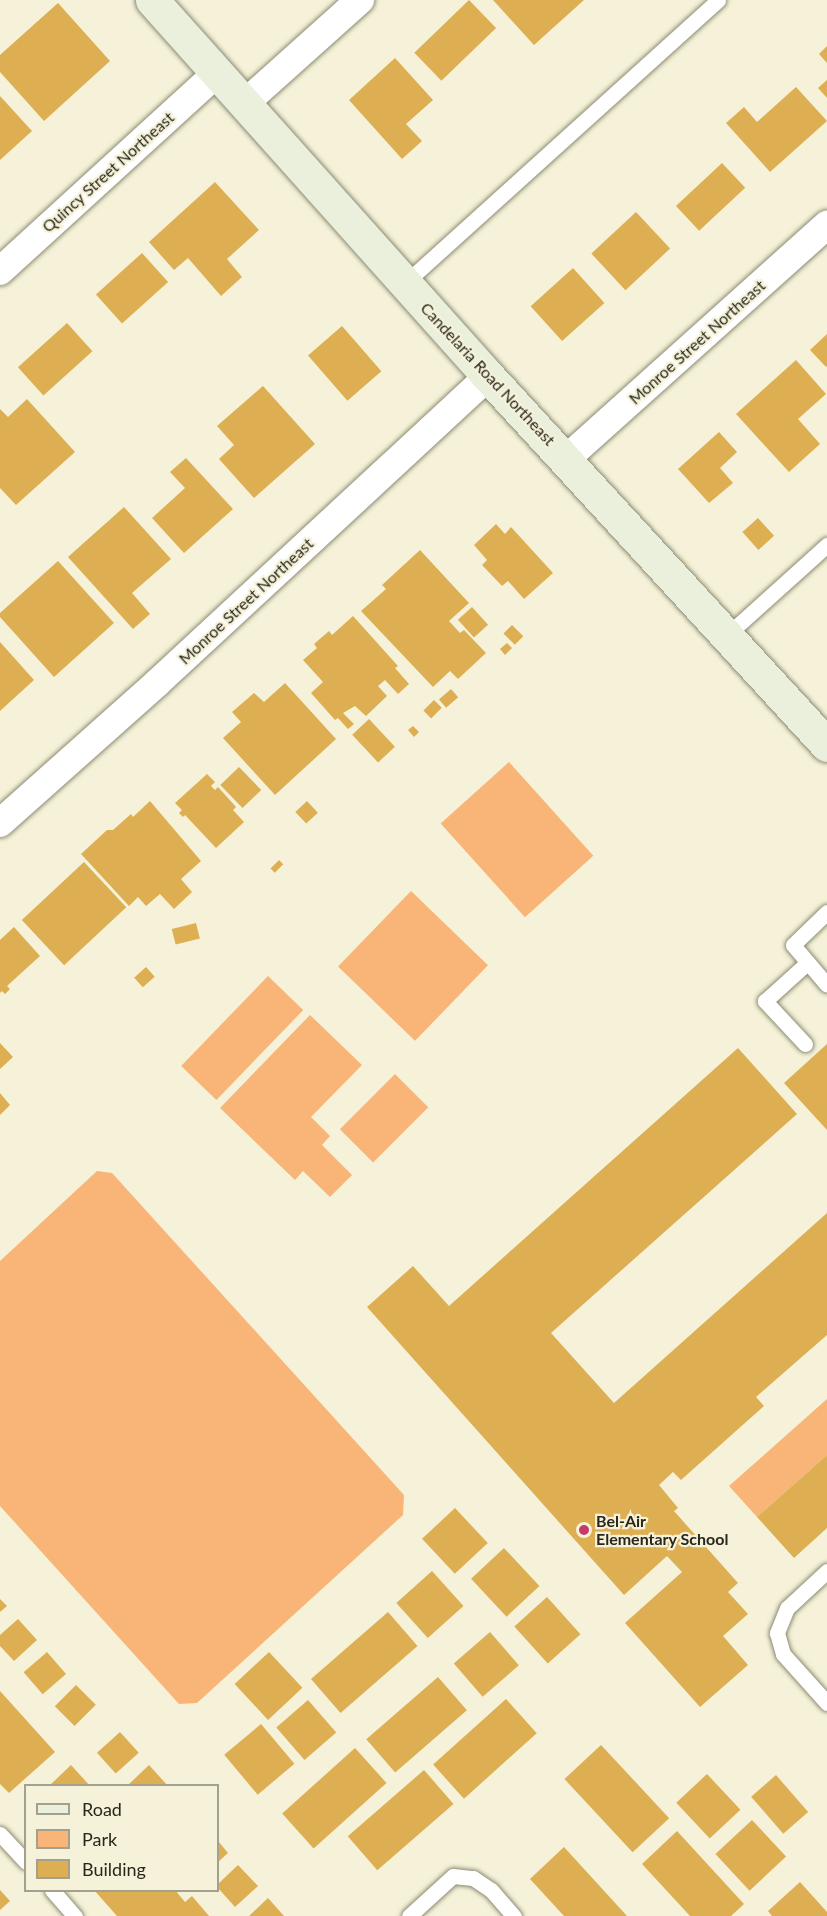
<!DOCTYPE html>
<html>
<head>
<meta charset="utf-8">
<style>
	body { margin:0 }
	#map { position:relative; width:827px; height:1916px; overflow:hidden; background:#f5f2d9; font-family:Lato,sans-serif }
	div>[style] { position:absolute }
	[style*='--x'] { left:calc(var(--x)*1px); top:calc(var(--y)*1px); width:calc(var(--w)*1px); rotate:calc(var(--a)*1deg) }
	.green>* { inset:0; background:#f8b577; transform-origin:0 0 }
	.building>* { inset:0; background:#ddaf52; transform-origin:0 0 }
	.roads { filter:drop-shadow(0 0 2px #8d8b74) drop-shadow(0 0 2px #8d8b74) }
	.service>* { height:15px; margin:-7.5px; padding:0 7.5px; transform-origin:7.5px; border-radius:7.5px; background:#fff }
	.minor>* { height:28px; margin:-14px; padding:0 14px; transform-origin:14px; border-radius:14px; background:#fff }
	.secondary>* { height:33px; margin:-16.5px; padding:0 16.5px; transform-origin:16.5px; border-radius:16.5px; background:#eaf0dc }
	.dots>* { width:16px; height:16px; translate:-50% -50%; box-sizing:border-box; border:3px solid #f5f2d9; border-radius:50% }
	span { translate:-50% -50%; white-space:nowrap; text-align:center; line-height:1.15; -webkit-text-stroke:4.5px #f5f2d9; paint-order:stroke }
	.street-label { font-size:16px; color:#28271d }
	.poi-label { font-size:16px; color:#28271d; font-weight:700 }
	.left { translate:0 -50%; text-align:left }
	.legend { position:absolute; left:24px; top:1784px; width:195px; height:108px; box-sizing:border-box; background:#f5f2d9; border:2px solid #a3a18e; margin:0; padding:8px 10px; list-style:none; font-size:18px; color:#28271d }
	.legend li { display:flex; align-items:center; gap:12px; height:30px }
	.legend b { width:30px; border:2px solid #a3a18e }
</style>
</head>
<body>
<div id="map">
	<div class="green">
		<i style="left:509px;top:762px;width:126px;height:92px;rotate:48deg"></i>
		<i style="left:411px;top:891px;width:107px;height:105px;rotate:44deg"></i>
		<i style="left:268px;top:976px;width:49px;height:125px;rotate:44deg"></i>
		<i style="clip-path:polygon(310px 1015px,362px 1065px,311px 1117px,330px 1136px,322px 1145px,352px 1175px,330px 1197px,303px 1171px,295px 1180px,220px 1108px)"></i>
		<i style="left:395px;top:1074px;width:47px;height:78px;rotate:45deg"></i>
		<i style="clip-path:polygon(97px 1171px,112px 1173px,404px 1495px,403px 1515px,197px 1703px,179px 1704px,0 1506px,0 1261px)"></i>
		<i style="clip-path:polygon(827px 1399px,827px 1455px,757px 1517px,729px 1486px)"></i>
	</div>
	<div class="building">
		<i style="left:469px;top:0;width:39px;height:76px;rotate:46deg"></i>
		<i style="clip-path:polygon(493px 0,584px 0,534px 45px)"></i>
		<i style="clip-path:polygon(58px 3px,110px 61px,44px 121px,0 72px,0 55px)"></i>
		<i style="clip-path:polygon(827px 46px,827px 63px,819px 54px)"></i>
		<i style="clip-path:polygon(395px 58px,433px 100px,406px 124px,422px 141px,402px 159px,349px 100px)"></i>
		<i style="clip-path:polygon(827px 80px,827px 98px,818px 88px)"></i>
		<i style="clip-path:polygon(796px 87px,827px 121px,770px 172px,726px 123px,744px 107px,757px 122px)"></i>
		<i style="clip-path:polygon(0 96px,32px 131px,0 160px)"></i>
		<i style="left:722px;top:163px;width:34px;height:63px;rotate:47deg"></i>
		<i style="clip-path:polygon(215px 182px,259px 230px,227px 259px,242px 277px,221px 296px,188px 258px,174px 270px,149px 242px)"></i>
		<i style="left:636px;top:212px;width:50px;height:61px;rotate:47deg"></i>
		<i style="left:142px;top:253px;width:39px;height:62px;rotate:48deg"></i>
		<i style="left:573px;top:268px;width:47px;height:57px;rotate:48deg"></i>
		<i style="left:67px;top:323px;width:38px;height:66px;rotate:48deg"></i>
		<i style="left:342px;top:326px;width:60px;height:45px;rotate:49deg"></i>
		<i style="clip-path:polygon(827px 334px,827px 366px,826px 367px,810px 350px)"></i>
		<i style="clip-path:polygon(796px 360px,826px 394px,798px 419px,820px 444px,789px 472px,736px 414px)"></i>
		<i style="clip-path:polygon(263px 386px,315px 444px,254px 498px,219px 459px,234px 445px,217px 426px)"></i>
		<i style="clip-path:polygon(27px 399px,75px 452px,16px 505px,0 488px,0 409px,8px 417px)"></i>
		<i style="clip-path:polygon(719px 432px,737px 452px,720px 468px,733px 483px,709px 503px,678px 469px)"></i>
		<i style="clip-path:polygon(186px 458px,233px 509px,184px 553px,152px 518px,185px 488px,170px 472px)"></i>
		<i style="clip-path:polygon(124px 507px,171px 559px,132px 593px,150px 614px,133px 629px,68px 557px)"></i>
		<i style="left:758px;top:518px;width:24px;height:21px;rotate:48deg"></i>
		<i style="clip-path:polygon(496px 524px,505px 534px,511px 527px,553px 573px,524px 599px,508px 581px,502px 586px,482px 565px,487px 560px,474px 545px)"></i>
		<i style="clip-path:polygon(420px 550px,469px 603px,449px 621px,460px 633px,464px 630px,486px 653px,458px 679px,450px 671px,433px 687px,361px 611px,386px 589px,382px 585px)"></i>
		<i style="clip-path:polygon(58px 561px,114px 623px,54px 677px,0 617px,0 613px)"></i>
		<i style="left:472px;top:607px;width:24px;height:19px;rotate:48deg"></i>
		<i style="clip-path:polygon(353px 616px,398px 666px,395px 668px,409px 684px,398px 694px,385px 680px,378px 686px,387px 696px,366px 716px,355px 706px,343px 713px,354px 724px,348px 729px,338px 718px,335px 720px,311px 693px,323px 682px,303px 660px,317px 648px,314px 644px,329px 631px,332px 635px)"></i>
		<i style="left:512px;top:625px;width:16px;height:12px;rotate:45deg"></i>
		<i style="clip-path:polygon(0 642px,34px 680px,0 711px)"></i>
		<i style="clip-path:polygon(507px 643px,512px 648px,505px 655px,500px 649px)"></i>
		<i style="clip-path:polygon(285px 683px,336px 739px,275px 795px,223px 738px,241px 722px,232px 712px,254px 693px,264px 702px)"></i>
		<i style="left:451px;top:689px;width:11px;height:16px;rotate:49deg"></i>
		<i style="left:434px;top:700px;width:11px;height:15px;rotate:45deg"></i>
		<i style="left:369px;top:719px;width:38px;height:23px;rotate:47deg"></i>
		<i style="clip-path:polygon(413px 726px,419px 732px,414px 737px,408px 730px)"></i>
		<i style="left:239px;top:767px;width:32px;height:26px;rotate:46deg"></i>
		<i style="clip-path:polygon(207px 774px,215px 782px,211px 786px,215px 790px,218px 787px,236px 807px,233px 810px,244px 822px,216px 848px,185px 815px,183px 817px,179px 813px,182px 810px,175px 803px)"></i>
		<i style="clip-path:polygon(150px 801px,201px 861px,181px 879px,192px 892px,174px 909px,160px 894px,146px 906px,138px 897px,129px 906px,81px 854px,107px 830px,113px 830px,131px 814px,133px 817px)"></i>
		<i style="left:307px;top:801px;width:16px;height:16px;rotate:47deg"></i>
		<i style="left:279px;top:860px;width:6px;height:12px;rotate:45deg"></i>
		<i style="left:84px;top:862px;width:62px;height:85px;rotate:47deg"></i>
		<i style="left:196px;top:923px;width:16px;height:25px;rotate:76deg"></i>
		<i style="clip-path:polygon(14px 927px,40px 956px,7px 986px,10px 989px,5px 994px,2px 991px,0 993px,0 940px)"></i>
		<i style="left:146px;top:967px;width:13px;height:16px;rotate:48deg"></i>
		<i style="clip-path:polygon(0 1043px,13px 1057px,0 1069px)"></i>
		<i style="clip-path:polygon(827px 1044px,827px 1130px,784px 1083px)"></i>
		<i style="clip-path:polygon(738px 1048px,797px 1114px,551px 1333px,614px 1403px,827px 1213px,827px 1335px,756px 1397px,764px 1406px,681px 1480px,673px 1472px,659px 1485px,678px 1508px,674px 1511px,738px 1583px,728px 1592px,748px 1614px,723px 1636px,748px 1665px,700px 1707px,625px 1623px,682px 1572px,667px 1556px,624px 1595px,367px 1307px,413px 1266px,449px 1306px)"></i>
		<i style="clip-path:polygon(0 1093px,10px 1105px,0 1115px)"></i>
		<i style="clip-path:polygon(827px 1455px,827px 1528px,794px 1558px,757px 1517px)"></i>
		<i style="left:455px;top:1508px;width:48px;height:45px;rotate:47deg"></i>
		<i style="left:504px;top:1548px;width:52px;height:45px;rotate:47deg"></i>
		<i style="left:432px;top:1571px;width:47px;height:48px;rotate:48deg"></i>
		<i style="left:547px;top:1597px;width:50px;height:44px;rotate:48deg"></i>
		<i style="clip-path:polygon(0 1599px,7px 1606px,0 1612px)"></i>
		<i style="left:388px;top:1612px;width:45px;height:102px;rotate:49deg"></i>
		<i style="clip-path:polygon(18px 1619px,37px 1640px,14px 1661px,0 1646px,0 1635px)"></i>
		<i style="left:490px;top:1632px;width:44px;height:48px;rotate:49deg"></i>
		<i style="left:47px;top:1652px;width:29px;height:31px;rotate:49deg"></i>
		<i style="left:269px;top:1652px;width:49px;height:47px;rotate:47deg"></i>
		<i style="left:438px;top:1677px;width:44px;height:95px;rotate:49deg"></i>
		<i style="left:76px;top:1685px;width:28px;height:30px;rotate:45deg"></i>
		<i style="clip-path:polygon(0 1691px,55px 1752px,9px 1793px,0 1784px)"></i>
		<i style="left:506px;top:1699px;width:46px;height:98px;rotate:48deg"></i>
		<i style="left:308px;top:1700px;width:43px;height:42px;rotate:49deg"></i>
		<i style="left:261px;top:1724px;width:52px;height:48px;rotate:50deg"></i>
		<i style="left:120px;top:1732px;width:28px;height:31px;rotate:48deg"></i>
		<i style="left:601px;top:1745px;width:100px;height:50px;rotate:47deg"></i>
		<i style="left:355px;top:1748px;width:47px;height:98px;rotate:48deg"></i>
		<i style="clip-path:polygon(71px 1765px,90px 1786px,49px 1786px)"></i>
		<i style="clip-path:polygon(149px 1765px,168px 1786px,127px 1786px)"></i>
		<i style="left:424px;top:1770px;width:45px;height:101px;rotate:49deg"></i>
		<i style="left:707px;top:1774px;width:49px;height:42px;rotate:47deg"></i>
		<i style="left:776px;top:1775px;width:49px;height:33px;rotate:49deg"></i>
		<i style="left:752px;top:1820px;width:50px;height:50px;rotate:47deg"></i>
		<i style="clip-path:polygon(677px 1831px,744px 1904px,731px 1916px,690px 1916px,642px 1864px)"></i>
		<i style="clip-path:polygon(218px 1841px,228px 1853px,218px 1862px)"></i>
		<i style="clip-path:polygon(564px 1847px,627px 1916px,564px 1916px,530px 1879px)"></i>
		<i style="clip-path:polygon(238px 1865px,258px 1886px,235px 1907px,218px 1888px,218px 1884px)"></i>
		<i style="clip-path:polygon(800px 1882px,827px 1912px,827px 1916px,772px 1916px,768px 1911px)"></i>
		<i style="clip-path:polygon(0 1890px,10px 1901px,0 1910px)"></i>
		<i style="clip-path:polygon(94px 1890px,175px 1890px,185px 1902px,192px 1896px,209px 1916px,117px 1916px)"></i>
		<i style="clip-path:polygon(268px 1898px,284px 1916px,249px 1916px)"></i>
	</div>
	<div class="roads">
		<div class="service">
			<i style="--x:405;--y:283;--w:422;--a:-42.1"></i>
			<i style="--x:727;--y:635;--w:135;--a:-42"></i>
			<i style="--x:827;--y:912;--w:47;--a:135.9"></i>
			<i style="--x:793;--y:945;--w:52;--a:49.6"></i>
			<i style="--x:805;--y:1044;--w:59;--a:-132.9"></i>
			<i style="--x:765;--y:1001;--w:57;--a:-42.1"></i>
			<i style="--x:827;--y:1571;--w:54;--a:137.2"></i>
			<i style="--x:787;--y:1608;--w:27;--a:112"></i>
			<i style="--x:777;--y:1633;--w:22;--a:74"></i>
			<i style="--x:783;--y:1654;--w:66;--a:48.1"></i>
			<i style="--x:0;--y:1834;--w:38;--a:47"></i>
			<i style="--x:52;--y:1890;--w:35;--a:49"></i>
			<i style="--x:409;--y:1916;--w:59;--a:-42.3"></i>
			<i style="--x:453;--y:1876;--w:20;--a:6"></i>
			<i style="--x:473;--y:1878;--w:22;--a:34"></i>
			<i style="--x:491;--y:1890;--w:35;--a:49"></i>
		</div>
		<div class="minor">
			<i style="--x:244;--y:104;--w:156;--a:-41.9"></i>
			<i style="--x:0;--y:271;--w:294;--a:-42.4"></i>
			<i style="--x:566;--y:459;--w:351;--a:-41.9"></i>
			<i style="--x:0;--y:823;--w:210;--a:-41.7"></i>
			<i style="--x:157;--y:683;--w:451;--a:-42.8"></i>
		</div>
		<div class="secondary">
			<i style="--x:152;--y:0;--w:504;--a:48.22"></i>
			<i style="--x:488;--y:376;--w:501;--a:47.43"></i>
		</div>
	</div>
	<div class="dots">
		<i style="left:584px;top:1530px;background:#c63969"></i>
	</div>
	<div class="street-label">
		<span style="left:108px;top:172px;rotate:-42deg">Quincy Street Northeast</span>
		<span style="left:697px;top:342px;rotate:-42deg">Monroe Street Northeast</span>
		<span style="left:488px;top:374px;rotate:47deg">Candelaria Road Northeast</span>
		<span style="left:246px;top:601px;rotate:-43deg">Monroe Street Northeast</span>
	</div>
	<div class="poi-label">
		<span class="left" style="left:596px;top:1530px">Bel-Air<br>Elementary School</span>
	</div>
	<ul class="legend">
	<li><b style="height:8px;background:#eaf0dc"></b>Road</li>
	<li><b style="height:16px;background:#f8b577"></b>Park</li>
	<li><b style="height:16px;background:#ddaf52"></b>Building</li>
	</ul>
</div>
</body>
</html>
